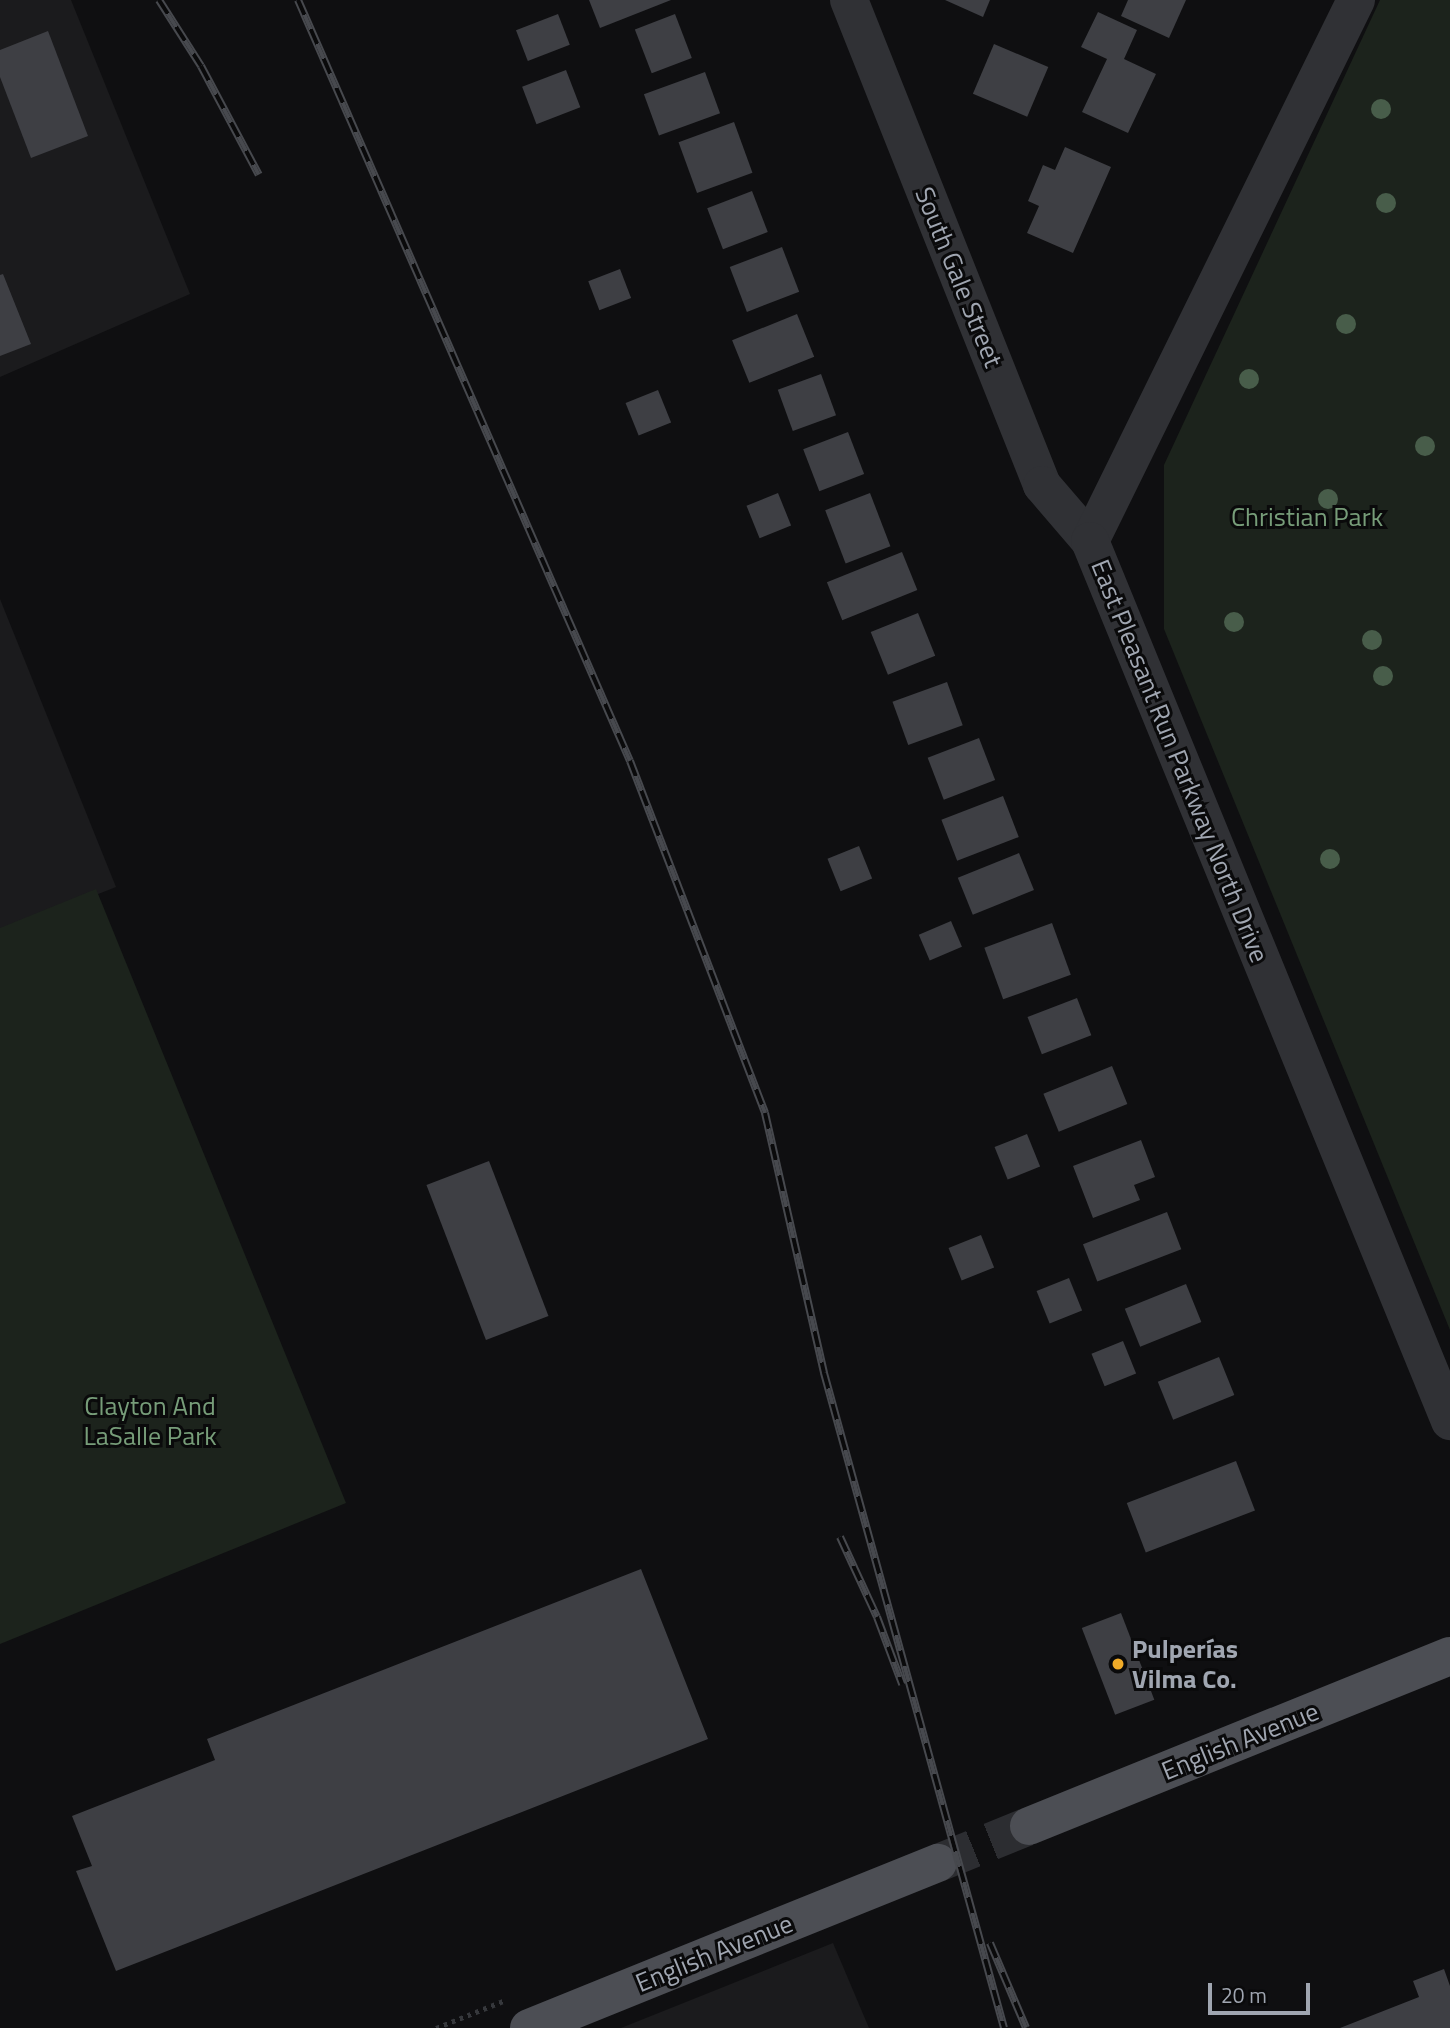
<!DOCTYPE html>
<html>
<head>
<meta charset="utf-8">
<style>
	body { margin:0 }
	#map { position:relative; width:1450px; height:2028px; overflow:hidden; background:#0f0f11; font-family:"Titillium Web",sans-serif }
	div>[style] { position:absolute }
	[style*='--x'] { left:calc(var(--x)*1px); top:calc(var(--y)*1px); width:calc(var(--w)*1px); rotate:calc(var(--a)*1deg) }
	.built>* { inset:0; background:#1b1b1d }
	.green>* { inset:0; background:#1c231c }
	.building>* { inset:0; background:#3e3f44; transform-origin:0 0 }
	.major-tunnel>* { height:38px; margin-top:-19px; transform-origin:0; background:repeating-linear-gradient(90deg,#2c2d31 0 38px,transparent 0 57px) }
	.path>* { height:4.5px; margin-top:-2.25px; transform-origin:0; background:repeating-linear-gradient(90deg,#36383c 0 3.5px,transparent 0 8.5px) }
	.minor>* { height:38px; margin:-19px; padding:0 19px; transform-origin:19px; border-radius:19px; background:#303135 }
	.major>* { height:38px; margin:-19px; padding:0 19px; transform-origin:19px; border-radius:19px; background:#4c4e54 }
	.rail>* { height:8px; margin-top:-4px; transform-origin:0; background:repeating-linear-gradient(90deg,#0a0a0b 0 16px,#47494e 0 32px); box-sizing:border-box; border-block:2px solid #47494e }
	.trees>* { width:20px; height:20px; margin:-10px; border-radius:50%; background:#485d4a }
	.dots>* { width:19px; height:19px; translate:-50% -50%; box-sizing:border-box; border:4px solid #0a0a0b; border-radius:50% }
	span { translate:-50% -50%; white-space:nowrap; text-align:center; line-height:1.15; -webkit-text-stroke:6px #0a0a0b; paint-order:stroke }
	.street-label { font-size:26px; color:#a0a6b1 }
	.park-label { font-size:26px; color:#779d79 }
	.poi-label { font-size:26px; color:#a0a6b1; font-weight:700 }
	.left { translate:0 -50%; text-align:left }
	.scale { position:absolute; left:1208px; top:1983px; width:102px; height:32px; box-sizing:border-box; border:4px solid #a0a6b1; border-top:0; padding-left:9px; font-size:21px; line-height:24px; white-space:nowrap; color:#a0a6b1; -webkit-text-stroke:5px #0a0a0b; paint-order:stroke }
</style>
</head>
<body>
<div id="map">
	<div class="built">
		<i style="clip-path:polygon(0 0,71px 0,190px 294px,0 377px)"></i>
		<i style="clip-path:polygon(0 599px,116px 887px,0 933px)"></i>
		<i style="clip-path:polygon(833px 1943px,869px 2028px,621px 2028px)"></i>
	</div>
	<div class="green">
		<i style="clip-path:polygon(1380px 0,1450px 0,1450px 1330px,1164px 629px,1164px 465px)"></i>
		<i style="clip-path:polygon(96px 889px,346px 1503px,0 1644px,0 928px)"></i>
	</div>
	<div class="building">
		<i style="clip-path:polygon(589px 0,671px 0,600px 28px)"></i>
		<i style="clip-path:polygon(945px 0,990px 0,983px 17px)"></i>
		<i style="clip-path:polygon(1128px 0,1186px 0,1169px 38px,1121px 16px)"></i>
		<i style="clip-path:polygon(1098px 12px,1137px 30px,1124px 59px,1156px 74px,1128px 133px,1082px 112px,1107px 59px,1081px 47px)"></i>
		<i style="left:558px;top:14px;width:33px;height:45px;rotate:69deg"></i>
		<i style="left:675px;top:14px;width:47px;height:43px;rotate:69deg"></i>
		<i style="clip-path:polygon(48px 31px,88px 136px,31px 158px,0 77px,0 50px)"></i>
		<i style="left:994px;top:44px;width:59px;height:54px;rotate:23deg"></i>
		<i style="left:566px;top:70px;width:40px;height:47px;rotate:69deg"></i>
		<i style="left:705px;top:72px;width:44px;height:65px;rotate:70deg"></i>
		<i style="left:734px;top:122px;width:54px;height:59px;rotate:70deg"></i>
		<i style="clip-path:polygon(1065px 147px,1111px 167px,1073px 253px,1027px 233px,1039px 206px,1028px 201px,1043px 165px,1055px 170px)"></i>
		<i style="left:752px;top:191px;width:44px;height:48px;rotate:69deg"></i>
		<i style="left:782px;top:247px;width:48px;height:56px;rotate:69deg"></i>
		<i style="left:620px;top:269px;width:31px;height:34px;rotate:69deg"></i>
		<i style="clip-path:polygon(3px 274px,31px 344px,0 356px,0 275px)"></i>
		<i style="left:797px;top:314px;width:46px;height:70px;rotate:68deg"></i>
		<i style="left:821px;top:374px;width:44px;height:46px;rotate:70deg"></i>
		<i style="left:658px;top:390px;width:35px;height:35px;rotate:68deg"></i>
		<i style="left:848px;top:432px;width:45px;height:48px;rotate:69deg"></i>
		<i style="left:778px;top:493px;width:35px;height:34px;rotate:68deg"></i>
		<i style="left:870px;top:493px;width:57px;height:48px;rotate:69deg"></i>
		<i style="left:902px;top:552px;width:41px;height:81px;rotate:68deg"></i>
		<i style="left:918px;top:613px;width:46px;height:51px;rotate:68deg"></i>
		<i style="left:947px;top:682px;width:46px;height:58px;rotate:70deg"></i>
		<i style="left:979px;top:738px;width:45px;height:55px;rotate:69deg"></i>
		<i style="left:1003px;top:796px;width:44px;height:66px;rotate:69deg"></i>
		<i style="left:859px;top:846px;width:35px;height:34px;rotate:68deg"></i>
		<i style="left:1019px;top:853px;width:40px;height:66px;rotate:68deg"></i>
		<i style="left:951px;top:921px;width:28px;height:35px;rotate:67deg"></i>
		<i style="left:1052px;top:923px;width:55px;height:72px;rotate:70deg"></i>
		<i style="left:1077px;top:998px;width:40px;height:53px;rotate:69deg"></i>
		<i style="left:1112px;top:1066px;width:41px;height:74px;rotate:68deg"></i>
		<i style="left:1027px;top:1134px;width:35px;height:35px;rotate:68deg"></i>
		<i style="clip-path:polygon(1141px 1140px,1155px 1177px,1134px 1185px,1140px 1200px,1093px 1218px,1073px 1166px)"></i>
		<i style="left:489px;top:1161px;width:166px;height:67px;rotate:69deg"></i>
		<i style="left:1167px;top:1212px;width:40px;height:90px;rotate:69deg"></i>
		<i style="left:981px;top:1235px;width:35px;height:35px;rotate:68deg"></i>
		<i style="left:1069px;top:1278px;width:35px;height:35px;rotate:68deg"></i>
		<i style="left:1186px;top:1284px;width:41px;height:66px;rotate:68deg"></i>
		<i style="left:1123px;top:1341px;width:35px;height:34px;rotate:68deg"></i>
		<i style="left:1219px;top:1357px;width:41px;height:66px;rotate:68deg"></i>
		<i style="left:1236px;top:1461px;width:53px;height:117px;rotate:69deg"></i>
		<i style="clip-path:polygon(641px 1569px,708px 1739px,116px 1971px,76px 1871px,92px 1866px,72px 1816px,215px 1760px,207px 1739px)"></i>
		<i style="left:1121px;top:1613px;width:93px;height:42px;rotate:69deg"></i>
		<i style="clip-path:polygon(1444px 1969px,1450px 1986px,1450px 2028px,1340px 2028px,1419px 1997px,1413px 1981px)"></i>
	</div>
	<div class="major-tunnel">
		<i style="--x:938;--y:1863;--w:98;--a:-22.1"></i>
	</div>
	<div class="path">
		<i style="--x:436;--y:2028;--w:72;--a:-21.9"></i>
	</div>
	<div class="minor">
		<i style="--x:849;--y:0;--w:522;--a:68.3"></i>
		<i style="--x:1042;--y:485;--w:74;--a:49.4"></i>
		<i style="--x:1356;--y:0;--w:603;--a:116.18"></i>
		<i style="--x:1090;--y:541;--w:951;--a:67.75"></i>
	</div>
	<div class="major">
		<i style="--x:1029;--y:1826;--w:454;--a:-22"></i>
		<i style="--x:529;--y:2028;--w:441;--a:-22"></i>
	</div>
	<div class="rail">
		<i style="--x:159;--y:0;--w:78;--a:57.5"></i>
		<i style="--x:201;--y:66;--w:123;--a:62"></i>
		<i style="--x:298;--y:0;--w:830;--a:66.43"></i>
		<i style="--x:630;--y:761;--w:377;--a:69"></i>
		<i style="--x:765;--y:1113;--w:267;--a:77.2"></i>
		<i style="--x:824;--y:1373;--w:679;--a:74.63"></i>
		<i style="--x:840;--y:1537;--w:88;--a:65.2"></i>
		<i style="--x:877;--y:1617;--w:72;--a:69.5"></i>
		<i style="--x:990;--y:1943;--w:92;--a:67"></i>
	</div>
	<div class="trees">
		<i style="left:1381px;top:109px"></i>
		<i style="left:1386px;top:203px"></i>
		<i style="left:1346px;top:324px"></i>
		<i style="left:1249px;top:379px"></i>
		<i style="left:1425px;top:446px"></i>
		<i style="left:1328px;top:499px"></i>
		<i style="left:1234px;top:622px"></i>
		<i style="left:1372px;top:640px"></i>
		<i style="left:1383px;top:676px"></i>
		<i style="left:1330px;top:859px"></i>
	</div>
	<div class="dots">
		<i style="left:1118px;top:1664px;background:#f0ab28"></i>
	</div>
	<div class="street-label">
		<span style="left:959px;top:277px;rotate:68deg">South Gale Street</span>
		<span style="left:1180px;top:761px;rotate:68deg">East Pleasant Run Parkway North Drive</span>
		<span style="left:1240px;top:1741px;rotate:-22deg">English Avenue</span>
		<span style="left:714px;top:1953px;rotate:-22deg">English Avenue</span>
	</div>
	<div class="park-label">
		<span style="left:1307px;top:517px">Christian Park</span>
		<span style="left:150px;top:1421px">Clayton And<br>LaSalle Park</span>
	</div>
	<div class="poi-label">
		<span class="left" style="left:1132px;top:1664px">Pulperías<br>Vilma Co.</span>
	</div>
	<div class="scale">20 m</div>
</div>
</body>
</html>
